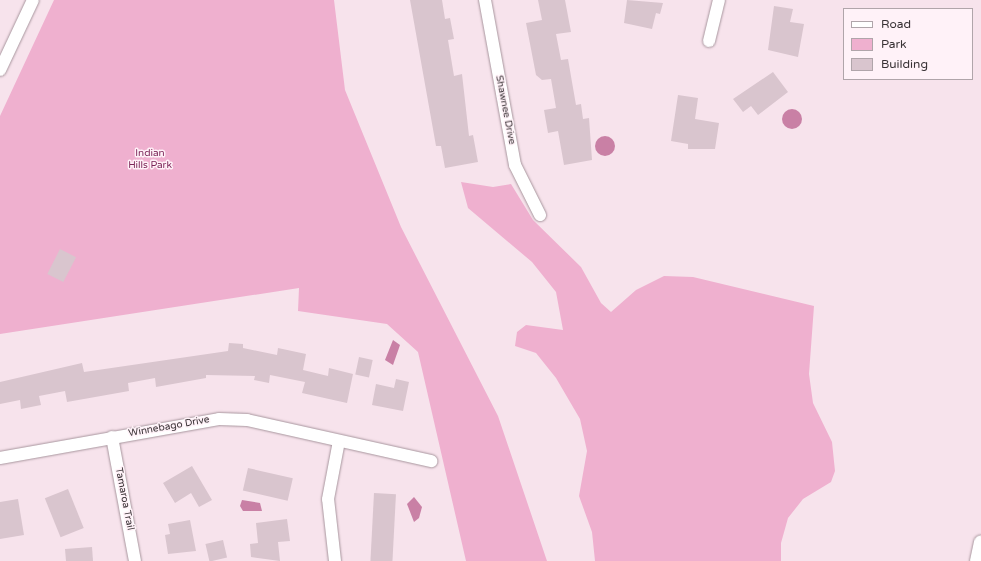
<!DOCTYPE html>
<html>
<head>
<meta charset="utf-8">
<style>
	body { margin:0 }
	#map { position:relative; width:981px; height:561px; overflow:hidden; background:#f7e3ec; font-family:"Varela Round",sans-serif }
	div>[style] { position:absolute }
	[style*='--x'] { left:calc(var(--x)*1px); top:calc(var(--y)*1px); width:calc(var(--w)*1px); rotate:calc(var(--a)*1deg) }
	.green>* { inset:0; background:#efb0cf }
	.water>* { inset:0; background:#c980a5 }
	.round { border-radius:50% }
	.building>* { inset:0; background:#d9c5ce; transform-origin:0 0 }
	.roads { filter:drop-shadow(0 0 1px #a8969e) drop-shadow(0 0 1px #a8969e) }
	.minor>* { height:12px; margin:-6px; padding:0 6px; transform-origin:6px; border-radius:6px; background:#fff }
	.tertiary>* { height:14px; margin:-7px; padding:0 7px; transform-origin:7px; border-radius:7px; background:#fff }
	span { translate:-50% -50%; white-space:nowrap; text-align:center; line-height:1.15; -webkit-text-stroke:3px #fff2f8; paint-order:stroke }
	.street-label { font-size:10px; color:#393235 }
	.park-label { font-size:10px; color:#7c2558 }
	.legend { position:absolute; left:843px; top:8px; width:130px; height:72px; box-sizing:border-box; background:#fff2f8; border:1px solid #b0a5aa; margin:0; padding:5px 7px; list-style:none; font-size:12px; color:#393235 }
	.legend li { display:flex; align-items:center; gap:8px; height:20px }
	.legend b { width:20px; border:1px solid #b0a5aa }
</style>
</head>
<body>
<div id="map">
	<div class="green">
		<i style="clip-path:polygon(54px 0,334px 0,345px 90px,401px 227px,498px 416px,547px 561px,466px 561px,418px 352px,387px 324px,298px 311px,299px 288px,0 334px,0 116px)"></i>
		<i style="clip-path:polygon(461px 182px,493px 187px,511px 184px,533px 220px,581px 267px,601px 303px,611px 312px,636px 290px,664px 276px,693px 277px,814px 306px,809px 374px,813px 403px,832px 442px,835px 471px,831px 482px,803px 499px,788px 518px,781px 543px,781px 561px,595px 561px,592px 532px,579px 496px,587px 451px,580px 419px,556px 378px,536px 353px,515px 346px,517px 332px,526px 325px,563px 330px,556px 292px,532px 262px,468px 208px)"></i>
	</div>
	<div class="water">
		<i class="round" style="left:782px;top:109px;width:20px;height:20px"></i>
		<i class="round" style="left:595px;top:136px;width:20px;height:20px"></i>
		<i style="clip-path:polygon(393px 340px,400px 345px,393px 365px,385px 360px)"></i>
		<i style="clip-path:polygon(414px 497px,422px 507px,419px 518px,414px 522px,407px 504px)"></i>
		<i style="clip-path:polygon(242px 500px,260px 503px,262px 511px,243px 511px,240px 506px)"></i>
	</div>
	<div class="building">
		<i style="clip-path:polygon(410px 0,442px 0,445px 19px,450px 18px,454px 39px,448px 40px,454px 76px,462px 74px,469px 136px,473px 135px,478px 162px,445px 168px,441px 146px,436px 146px)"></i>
		<i style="clip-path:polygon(538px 0,565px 0,571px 32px,556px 34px,561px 60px,568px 59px,576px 105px,581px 104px,583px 119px,589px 118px,592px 160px,564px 165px,558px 131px,548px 133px,544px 110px,556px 108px,551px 79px,542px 80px,536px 75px,526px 23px,542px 20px)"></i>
		<i style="clip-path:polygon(627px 0,663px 3px,660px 14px,656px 13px,652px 29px,624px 23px)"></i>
		<i style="clip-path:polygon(774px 6px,793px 9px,790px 22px,804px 24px,798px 57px,768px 50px)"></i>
		<i style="clip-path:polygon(773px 72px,788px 92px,758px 115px,751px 106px,743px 112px,733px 99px)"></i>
		<i style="clip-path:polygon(678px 95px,698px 98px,695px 119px,719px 123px,715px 149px,688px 149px,688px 144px,671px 141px)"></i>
		<i style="left:60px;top:249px;width:18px;height:28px;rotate:27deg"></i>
		<i style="clip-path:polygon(229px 343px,243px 344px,243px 348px,277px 355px,278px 348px,306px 354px,303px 370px,328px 376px,329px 368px,353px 374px,347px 403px,302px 393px,305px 382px,270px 375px,269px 383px,254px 380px,255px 376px,206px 375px,206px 378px,156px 387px,155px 378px,128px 383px,129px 391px,67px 402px,65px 391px,39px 396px,41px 405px,21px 409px,20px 400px,0 404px,0 382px,82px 363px,84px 372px,228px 351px)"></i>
		<i style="left:359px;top:357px;width:14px;height:18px;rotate:12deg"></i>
		<i style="clip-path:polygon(396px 379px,409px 382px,403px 411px,372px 405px,376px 384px,394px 388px)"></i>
		<i style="clip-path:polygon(192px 466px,212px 500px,199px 507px,191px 493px,175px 503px,163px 483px)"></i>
		<i style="left:248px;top:468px;width:46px;height:23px;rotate:13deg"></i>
		<i style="left:68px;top:489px;width:42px;height:25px;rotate:68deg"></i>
		<i style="left:374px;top:493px;width:22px;height:68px;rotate:3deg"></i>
		<i style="clip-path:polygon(18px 499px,24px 535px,0 539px,0 502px)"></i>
		<i style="clip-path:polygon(287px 519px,290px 541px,278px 542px,280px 561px,251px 557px,250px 544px,258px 543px,256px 523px)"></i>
		<i style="clip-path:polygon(190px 520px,196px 551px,168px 554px,165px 535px,170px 534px,168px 524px)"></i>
		<i style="left:223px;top:540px;width:18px;height:18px;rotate:77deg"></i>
		<i style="clip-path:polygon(92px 547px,93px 561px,66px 561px,65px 549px)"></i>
	</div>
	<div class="roads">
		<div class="minor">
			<i style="--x:485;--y:0;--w:168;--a:79.7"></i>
			<i style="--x:515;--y:165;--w:56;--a:63.4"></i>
			<i style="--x:709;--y:41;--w:42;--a:-76.3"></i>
			<i style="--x:0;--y:70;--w:77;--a:-64.8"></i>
			<i style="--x:112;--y:437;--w:126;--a:79.5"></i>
			<i style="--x:0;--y:458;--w:222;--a:-10.1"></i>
			<i style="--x:219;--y:419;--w:28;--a:2"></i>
			<i style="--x:247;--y:420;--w:189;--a:12.6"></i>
			<i style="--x:335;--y:561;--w:62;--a:-96.4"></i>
			<i style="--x:328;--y:499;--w:59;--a:-79.3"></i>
		</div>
		<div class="tertiary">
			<i style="--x:977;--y:561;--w:19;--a:-78"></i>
		</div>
	</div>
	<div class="street-label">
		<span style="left:505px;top:110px;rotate:79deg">Shawnee Drive</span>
		<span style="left:169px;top:427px;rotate:-10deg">Winnebago Drive</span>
		<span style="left:124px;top:499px;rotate:79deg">Tamaroa Trail</span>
	</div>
	<div class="park-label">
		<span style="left:150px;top:159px">Indian<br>Hills Park</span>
	</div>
	<ul class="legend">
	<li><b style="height:5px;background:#fff"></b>Road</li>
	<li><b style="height:11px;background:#efb0cf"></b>Park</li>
	<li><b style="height:11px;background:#d9c5ce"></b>Building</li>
	</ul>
</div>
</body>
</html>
